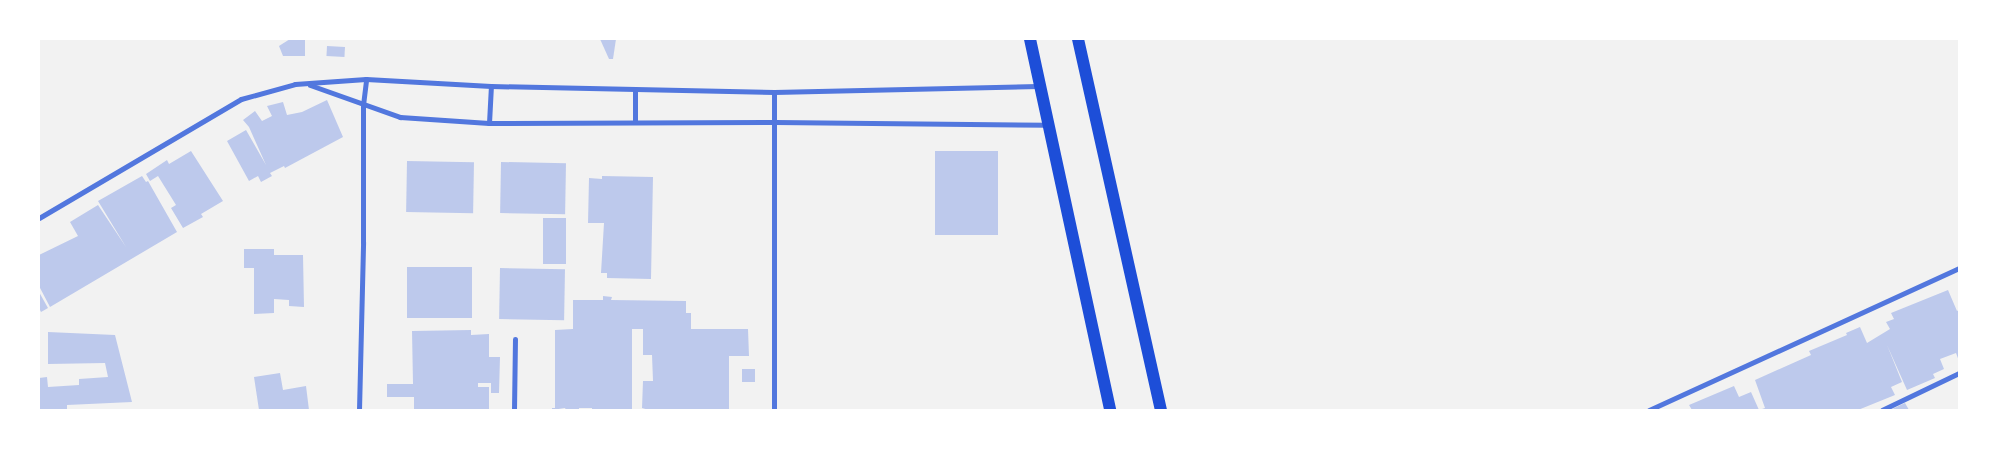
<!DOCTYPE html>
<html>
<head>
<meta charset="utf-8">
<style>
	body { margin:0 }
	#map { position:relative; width:1998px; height:449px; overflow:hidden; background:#f2f2f2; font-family:"Noto Sans",sans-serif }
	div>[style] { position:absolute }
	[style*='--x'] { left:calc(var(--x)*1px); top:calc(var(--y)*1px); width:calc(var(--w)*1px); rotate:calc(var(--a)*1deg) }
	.building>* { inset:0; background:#bdc9ec; transform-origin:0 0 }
	.pedestrian>* { height:4.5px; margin:-2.25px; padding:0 2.25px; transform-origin:2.25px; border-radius:2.25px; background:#5277de }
	.minor>* { height:5px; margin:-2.5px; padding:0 2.5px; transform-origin:2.5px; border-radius:2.5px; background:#5277de }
	.primary>* { height:12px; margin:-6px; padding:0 6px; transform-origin:6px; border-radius:6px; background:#1d4ed8 }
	span { translate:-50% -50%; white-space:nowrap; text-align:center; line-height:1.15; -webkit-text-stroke:4px #fff; paint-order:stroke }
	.frame { position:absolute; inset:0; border:40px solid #fff; pointer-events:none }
</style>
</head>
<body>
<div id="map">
	<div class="building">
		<i style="clip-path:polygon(290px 39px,305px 39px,305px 56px,283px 56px,279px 46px)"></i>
		<i style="clip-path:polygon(600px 39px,616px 39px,613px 59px,609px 59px)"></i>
		<i style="left:327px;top:46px;width:18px;height:10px;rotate:3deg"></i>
		<i style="clip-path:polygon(327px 100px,343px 137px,285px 168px,284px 166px,270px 173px,272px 176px,261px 182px,258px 176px,249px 181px,227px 141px,246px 130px,266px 165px,249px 127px,243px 120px,255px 111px,262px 121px,272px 116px,267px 106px,283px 102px,287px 115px,302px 112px)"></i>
		<i style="clip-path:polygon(191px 151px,223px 201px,201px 214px,203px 217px,183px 228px,171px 208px,176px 205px,158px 176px,150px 181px,146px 174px,167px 160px,169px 164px)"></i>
		<i style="left:935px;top:151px;width:63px;height:84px"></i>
		<i style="left:407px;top:161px;width:67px;height:51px;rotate:1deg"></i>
		<i style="left:501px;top:162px;width:65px;height:51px;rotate:1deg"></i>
		<i style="clip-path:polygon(142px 176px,146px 182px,148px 181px,177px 232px,50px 307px,39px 286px,39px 255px,78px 236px,70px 222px,98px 205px,126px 247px,98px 201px)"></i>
		<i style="clip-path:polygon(602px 176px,653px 177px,651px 279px,607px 278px,607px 273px,601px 273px,604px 223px,588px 223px,589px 178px,602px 179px)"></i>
		<i style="left:543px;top:218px;width:23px;height:46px"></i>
		<i style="clip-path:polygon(244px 249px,274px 249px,274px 255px,303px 255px,304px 307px,289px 306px,289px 300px,274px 299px,274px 313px,254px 314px,254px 268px,244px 268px)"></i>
		<i style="left:407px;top:267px;width:65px;height:51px"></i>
		<i style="left:500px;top:268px;width:65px;height:51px;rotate:1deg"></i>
		<i style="clip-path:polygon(1948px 290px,1957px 311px,1959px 310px,1959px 361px,1956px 353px,1940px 359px,1944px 369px,1933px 374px,1935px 378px,1907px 390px,1887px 345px,1902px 382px,1891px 387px,1895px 395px,1858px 410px,1759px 410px,1765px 408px,1755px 380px,1811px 355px,1809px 351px,1847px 335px,1846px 333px,1860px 327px,1867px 343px,1890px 329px,1886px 322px,1894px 319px,1891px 313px)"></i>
		<i style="clip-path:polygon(39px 292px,48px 308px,41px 312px,39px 308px)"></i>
		<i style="clip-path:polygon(603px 296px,612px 297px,611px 300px,686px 301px,686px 313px,691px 313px,691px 329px,748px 329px,749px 356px,729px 356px,729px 410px,649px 410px,642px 408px,643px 381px,653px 381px,652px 355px,643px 355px,643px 329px,632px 329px,632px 409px,592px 410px,592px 408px,579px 408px,579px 410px,566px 410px,565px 408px,552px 410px,552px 408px,555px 408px,555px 330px,573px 329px,573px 300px,603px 300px)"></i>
		<i style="clip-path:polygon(471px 330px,471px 335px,489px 334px,489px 357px,500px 357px,499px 393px,491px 393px,491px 383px,478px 383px,478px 387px,489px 387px,489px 410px,414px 410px,414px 397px,387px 397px,387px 384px,413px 384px,412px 331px)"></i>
		<i style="clip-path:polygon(48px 332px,115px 335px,132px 402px,67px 405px,67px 410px,39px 410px,39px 378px,47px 377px,48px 387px,79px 385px,79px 379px,108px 377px,105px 363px,48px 364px)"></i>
		<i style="left:742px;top:369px;width:13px;height:13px"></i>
		<i style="clip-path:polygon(280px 373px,283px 390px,306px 386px,309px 410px,259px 410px,254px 377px)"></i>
		<i style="clip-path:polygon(1734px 386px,1739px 397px,1751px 392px,1759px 410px,1692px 410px,1689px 405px)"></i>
		<i style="clip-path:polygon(1905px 403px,1909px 410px,1890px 410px)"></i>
	</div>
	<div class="pedestrian">
		<i style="--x:1882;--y:410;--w:85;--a:-25.7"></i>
	</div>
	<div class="minor">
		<i style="--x:310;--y:85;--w:96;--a:19.6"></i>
		<i style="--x:400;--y:117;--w:89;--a:3.9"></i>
		<i style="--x:489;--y:123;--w:286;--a:-0.2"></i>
		<i style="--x:775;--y:122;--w:273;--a:0.6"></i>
		<i style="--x:635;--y:89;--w:32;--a:90"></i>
		<i style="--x:774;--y:92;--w:318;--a:90"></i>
		<i style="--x:489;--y:123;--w:37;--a:-87"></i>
		<i style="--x:39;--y:218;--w:234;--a:-30.5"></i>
		<i style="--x:241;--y:99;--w:56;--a:-15.5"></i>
		<i style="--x:295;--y:84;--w:71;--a:-4"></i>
		<i style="--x:366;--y:79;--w:125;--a:3.2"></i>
		<i style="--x:491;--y:86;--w:283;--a:1.2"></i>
		<i style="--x:774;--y:92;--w:264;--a:-1.3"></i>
		<i style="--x:359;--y:410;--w:168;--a:-88.6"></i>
		<i style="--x:363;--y:242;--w:137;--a:-90"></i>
		<i style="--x:363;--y:105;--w:26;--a:-83"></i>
		<i style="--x:514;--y:410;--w:71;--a:-89.2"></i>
		<i style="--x:1649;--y:410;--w:341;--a:-24.6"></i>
	</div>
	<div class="primary">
		<i style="--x:1030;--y:39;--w:380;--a:77.8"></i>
		<i style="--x:1078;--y:39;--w:380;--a:77.4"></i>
	</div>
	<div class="frame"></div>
</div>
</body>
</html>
